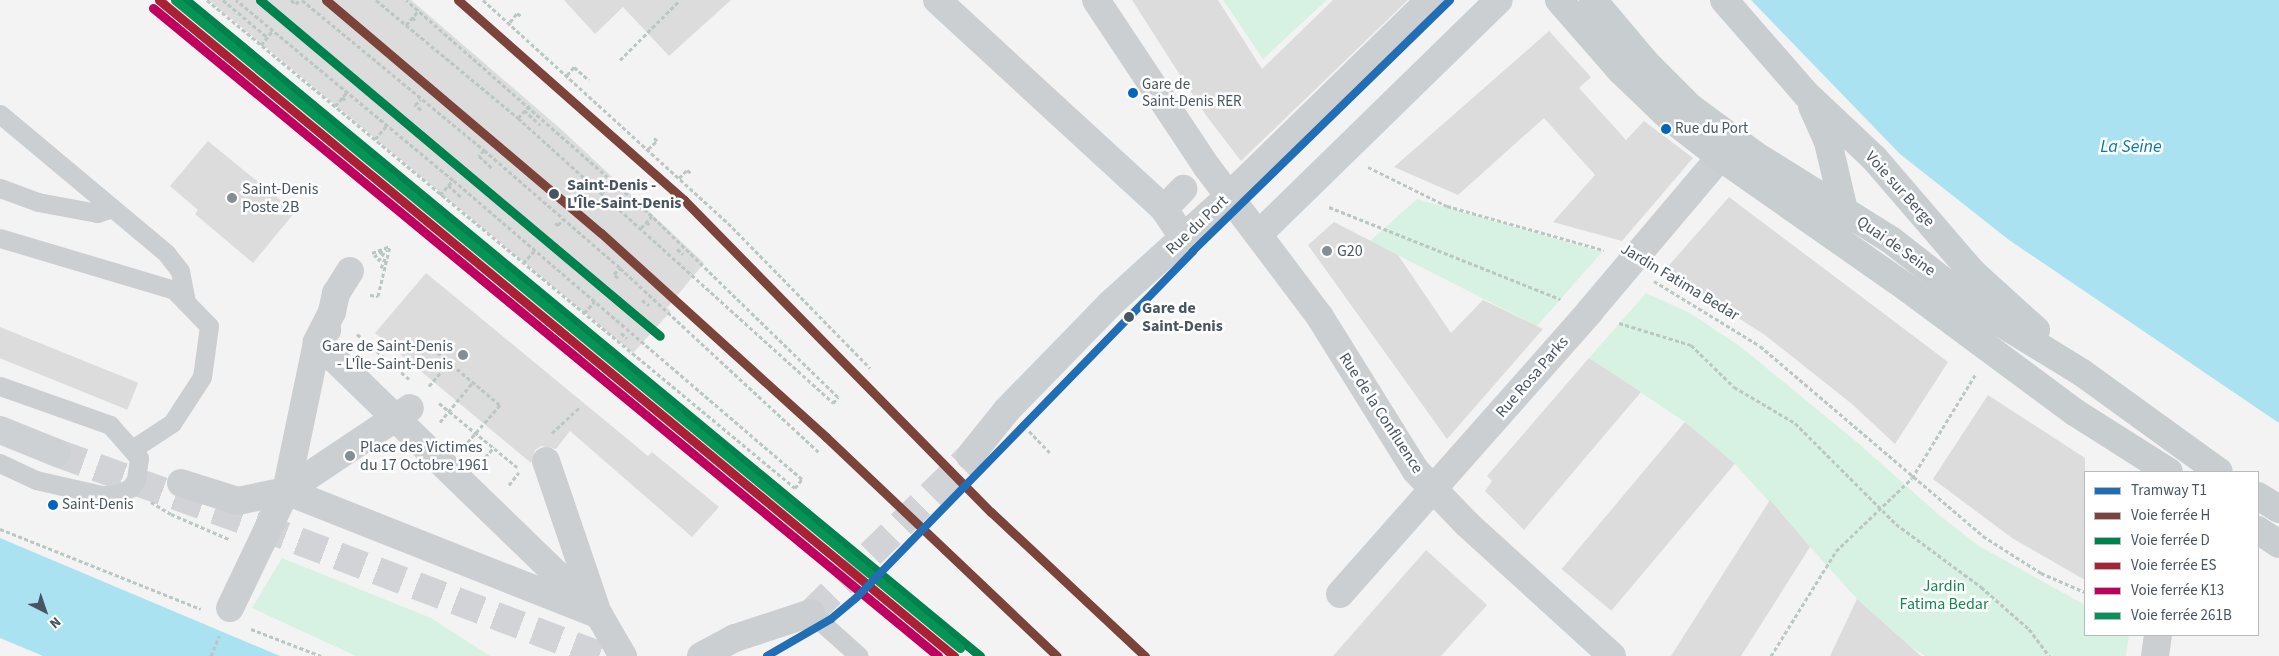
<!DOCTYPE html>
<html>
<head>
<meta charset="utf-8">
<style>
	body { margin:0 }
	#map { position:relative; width:2279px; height:656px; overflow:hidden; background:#f3f3f3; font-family:"Source Sans 3",sans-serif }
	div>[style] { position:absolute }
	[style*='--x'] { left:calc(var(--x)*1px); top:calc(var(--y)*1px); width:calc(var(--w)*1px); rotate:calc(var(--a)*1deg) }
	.green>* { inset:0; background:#d7f2e2 }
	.water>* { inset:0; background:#aae2f2 }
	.building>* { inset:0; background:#dcdcdd; transform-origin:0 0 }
	.pedestrian-tunnel>* { height:28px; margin-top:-14px; transform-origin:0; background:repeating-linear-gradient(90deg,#d1d3d6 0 28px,transparent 0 42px) }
	.secondary-tunnel>* { height:28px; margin-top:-14px; transform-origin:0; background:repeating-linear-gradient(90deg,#d1d3d6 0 28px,transparent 0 42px) }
	.path>* { height:3px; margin-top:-1.5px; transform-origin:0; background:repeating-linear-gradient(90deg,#bac7c3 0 4px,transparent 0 6.5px) }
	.service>* { height:19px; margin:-9.5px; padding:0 9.5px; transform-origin:9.5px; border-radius:9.5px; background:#cccfd2 }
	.pedestrian>* { height:28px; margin:-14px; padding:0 14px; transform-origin:14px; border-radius:14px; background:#cccfd2 }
	.minor>* { height:28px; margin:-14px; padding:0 14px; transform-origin:14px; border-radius:14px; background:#cccfd2 }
	.secondary>* { height:28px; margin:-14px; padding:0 14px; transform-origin:14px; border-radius:14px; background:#ced1d4 }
	.primary>* { height:28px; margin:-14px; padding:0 14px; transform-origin:14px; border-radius:14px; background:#c8cdd0 }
	.rail-1>* { height:9px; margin:-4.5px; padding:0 4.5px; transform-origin:4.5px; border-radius:4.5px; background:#7b4339 }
	.rail-2>* { height:9px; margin:-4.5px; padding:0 4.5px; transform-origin:4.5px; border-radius:4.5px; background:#00824e }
	.rail-3>* { height:9px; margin:-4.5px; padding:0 4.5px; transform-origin:4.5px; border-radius:4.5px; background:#aa2135 }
	.rail-4>* { height:9px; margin:-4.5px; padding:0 4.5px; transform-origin:4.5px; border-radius:4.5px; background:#bf005f }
	.rail-5>* { height:9px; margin:-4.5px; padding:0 4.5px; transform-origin:4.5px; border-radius:4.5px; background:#069456 }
	.tram-1>* { height:8px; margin:-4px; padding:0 4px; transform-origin:4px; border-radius:4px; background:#216eb4 }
	.dots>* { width:14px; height:14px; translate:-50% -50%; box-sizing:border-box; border:2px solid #fff; border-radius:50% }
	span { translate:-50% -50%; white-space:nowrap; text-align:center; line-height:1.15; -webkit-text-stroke:5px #fff; paint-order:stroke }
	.bus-label { font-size:15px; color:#485561 }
	.left { translate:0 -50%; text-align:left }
	.stop-label { font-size:16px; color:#485561; font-weight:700 }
	.poi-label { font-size:16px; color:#485561 }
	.right { translate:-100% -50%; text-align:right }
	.street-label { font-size:16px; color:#485561 }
	.park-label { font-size:16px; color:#13884f }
	.water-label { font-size:18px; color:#077c9e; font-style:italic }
	.legend { position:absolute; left:2084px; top:471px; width:175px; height:165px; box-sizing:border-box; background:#fff; border:1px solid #b6bbc0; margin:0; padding:6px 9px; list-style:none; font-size:15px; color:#485561 }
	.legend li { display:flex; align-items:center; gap:10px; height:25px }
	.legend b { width:25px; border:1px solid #b6bbc0 }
	.north { position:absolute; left:20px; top:586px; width:50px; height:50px; -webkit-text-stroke:4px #fff; paint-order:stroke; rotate:139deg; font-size:14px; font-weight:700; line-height:20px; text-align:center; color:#485561 }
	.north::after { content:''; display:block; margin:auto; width:18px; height:22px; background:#485561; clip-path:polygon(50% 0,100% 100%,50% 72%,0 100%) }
</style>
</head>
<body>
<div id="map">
	<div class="green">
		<i style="clip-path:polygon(1223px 0,1327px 0,1263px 59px)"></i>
		<i style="clip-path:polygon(1417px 199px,1602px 252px,1537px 326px,1370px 241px)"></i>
		<i style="clip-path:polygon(1646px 293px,1690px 313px,1741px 347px,1858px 443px,1939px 515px,1979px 546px,2085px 605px,2085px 635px,2129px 635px,2126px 656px,1925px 656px,1910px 646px,1857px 599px,1735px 464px,1685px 422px,1589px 358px)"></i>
		<i style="clip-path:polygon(282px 558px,431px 618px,490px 656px,356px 656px,252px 608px)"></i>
	</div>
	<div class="water">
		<i style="clip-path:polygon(1751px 0,2279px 0,2279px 423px,2009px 240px,1900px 154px)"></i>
		<i style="clip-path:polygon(0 538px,280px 656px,43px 656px,0 638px)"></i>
	</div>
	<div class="building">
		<i style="clip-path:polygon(209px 0,411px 0,563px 131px,704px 263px,667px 308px,671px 311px,633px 353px)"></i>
		<i style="clip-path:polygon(564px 0,731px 0,669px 56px,623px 7px,595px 34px)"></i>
		<i style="clip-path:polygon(1132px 0,1218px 0,1262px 69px,1333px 0,1408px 0,1241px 161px,1205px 114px)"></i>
		<i style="clip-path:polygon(1549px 31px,1591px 77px,1579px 88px,1626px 140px,1644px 121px,1693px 158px,1622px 241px,1553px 222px,1595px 175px,1544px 118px,1458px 195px,1394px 167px)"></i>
		<i style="clip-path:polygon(208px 141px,295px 212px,253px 263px,195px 214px,198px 210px,170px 186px)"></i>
		<i style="clip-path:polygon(1729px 197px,1948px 362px,1895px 444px,1852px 404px,1765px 335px,1664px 271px)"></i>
		<i style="clip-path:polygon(1334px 222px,1398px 255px,1451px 333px,1483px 300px,1543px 329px,1447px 439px,1308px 245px)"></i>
		<i style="clip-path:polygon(426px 273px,648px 456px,652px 452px,719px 507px,692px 537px,570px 431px,556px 449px,541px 446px,535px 450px,531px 463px,375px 333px)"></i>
		<i style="left:0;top:327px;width:149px;height:29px;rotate:22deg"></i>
		<i style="clip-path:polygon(1589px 358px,1641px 392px,1524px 530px,1485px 491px,1492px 481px,1487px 476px)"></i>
		<i style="clip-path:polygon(1988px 395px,2085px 458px,2085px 580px,2012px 538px,1933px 479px)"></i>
		<i style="left:1685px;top:422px;width:65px;height:192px;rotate:40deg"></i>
		<i style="clip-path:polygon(1770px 500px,1810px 547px,1741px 656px,1671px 656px)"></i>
		<i style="clip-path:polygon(1426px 550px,1487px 605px,1441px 656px,1333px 656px)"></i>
		<i style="clip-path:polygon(1857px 599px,1921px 656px,1830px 656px)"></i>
	</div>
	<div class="pedestrian-tunnel">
		<i style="--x:811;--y:613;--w:223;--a:-44.6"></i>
	</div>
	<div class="secondary-tunnel">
		<i style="--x:57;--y:453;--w:215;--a:19.9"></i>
		<i style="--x:259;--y:526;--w:367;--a:20.8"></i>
	</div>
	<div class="path">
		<i style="--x:207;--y:0;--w:764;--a:39.69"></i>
		<i style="--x:795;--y:488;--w:11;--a:-52"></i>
		<i style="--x:802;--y:479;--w:460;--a:-139.4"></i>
		<i style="--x:453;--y:180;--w:282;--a:-140.3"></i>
		<i style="--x:223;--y:0;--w:57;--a:40.1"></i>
		<i style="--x:291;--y:0;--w:6;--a:39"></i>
		<i style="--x:296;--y:4;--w:5;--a:-53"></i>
		<i style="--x:302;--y:0;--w:236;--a:39.5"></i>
		<i style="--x:484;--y:150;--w:180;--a:40.9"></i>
		<i style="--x:620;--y:268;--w:271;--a:42.8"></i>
		<i style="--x:376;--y:0;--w:185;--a:39.7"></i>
		<i style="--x:518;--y:118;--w:425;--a:42.1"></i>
		<i style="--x:833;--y:403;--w:8;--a:-50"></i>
		<i style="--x:838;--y:397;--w:260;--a:-135.8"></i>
		<i style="--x:652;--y:216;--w:327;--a:-138.7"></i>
		<i style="--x:483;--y:0;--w:331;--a:42.3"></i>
		<i style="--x:728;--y:223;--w:203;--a:45.6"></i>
		<i style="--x:412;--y:17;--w:6;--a:45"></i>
		<i style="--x:510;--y:22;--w:11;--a:-52"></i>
		<i style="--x:517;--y:13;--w:5;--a:37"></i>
		<i style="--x:406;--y:25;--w:20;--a:-49"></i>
		<i style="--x:261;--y:45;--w:19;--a:-51"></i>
		<i style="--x:620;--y:60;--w:85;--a:-45"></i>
		<i style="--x:567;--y:75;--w:11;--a:-49"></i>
		<i style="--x:574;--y:67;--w:20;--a:41"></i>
		<i style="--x:342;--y:97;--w:6;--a:45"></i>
		<i style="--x:335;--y:106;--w:18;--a:-49"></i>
		<i style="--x:421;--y:110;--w:8;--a:-140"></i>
		<i style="--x:415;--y:105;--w:8;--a:-45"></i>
		<i style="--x:524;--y:110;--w:22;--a:43"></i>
		<i style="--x:518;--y:118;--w:18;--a:-47"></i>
		<i style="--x:375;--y:139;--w:18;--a:-49"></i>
		<i style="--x:648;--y:149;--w:12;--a:-42"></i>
		<i style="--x:657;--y:141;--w:6;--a:-129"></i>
		<i style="--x:484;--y:150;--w:8;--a:130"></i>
		<i style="--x:479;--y:156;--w:19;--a:43"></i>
		<i style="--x:1368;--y:167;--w:88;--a:26.3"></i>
		<i style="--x:1447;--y:206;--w:163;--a:15.7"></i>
		<i style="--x:679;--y:178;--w:11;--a:-45"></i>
		<i style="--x:687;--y:170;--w:5;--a:37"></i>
		<i style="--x:602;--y:181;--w:7;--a:45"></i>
		<i style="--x:448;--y:185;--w:19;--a:43"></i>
		<i style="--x:602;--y:193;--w:17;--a:-50"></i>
		<i style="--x:440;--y:195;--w:20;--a:-49"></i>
		<i style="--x:1329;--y:207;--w:249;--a:21.7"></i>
		<i style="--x:646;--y:222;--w:6;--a:39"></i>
		<i style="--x:555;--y:223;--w:4;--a:34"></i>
		<i style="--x:558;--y:225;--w:8;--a:-50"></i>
		<i style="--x:641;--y:228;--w:16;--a:-47"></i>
		<i style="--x:677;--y:249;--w:8;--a:40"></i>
		<i style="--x:372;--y:253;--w:19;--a:-21"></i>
		<i style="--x:374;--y:257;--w:14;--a:-36"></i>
		<i style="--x:378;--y:261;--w:14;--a:-54"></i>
		<i style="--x:523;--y:263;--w:18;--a:-47"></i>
		<i style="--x:381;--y:268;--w:13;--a:-67"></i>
		<i style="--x:618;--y:278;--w:6;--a:-135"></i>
		<i style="--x:614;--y:274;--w:8;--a:-45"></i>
		<i style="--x:1654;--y:281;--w:124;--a:31.5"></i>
		<i style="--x:1760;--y:346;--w:293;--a:40.4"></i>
		<i style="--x:1983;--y:536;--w:69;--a:32.5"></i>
		<i style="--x:2041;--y:573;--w:48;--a:23.4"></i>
		<i style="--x:370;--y:295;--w:8;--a:7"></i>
		<i style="--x:378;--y:296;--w:51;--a:-76.5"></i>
		<i style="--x:642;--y:300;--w:9;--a:36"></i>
		<i style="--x:584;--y:313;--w:16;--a:-47"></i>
		<i style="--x:1619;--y:323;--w:75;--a:17"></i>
		<i style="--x:1691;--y:345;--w:60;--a:44.3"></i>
		<i style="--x:1734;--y:387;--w:71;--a:30.5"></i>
		<i style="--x:1795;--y:423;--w:143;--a:45"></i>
		<i style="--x:1896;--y:524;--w:106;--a:36.5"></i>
		<i style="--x:1981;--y:587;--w:64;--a:41.2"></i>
		<i style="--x:2029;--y:629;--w:34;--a:53"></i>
		<i style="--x:621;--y:333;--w:8;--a:40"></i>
		<i style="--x:357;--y:334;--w:69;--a:40.9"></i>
		<i style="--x:437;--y:352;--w:82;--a:40.1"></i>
		<i style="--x:500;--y:405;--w:52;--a:131.1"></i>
		<i style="--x:429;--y:386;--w:32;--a:-49"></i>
		<i style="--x:439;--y:403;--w:101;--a:39.4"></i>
		<i style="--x:440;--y:422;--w:52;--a:-50.5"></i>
		<i style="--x:1029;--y:431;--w:32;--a:46"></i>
		<i style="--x:552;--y:433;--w:37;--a:-43"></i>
		<i style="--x:481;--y:462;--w:20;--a:-49"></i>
		<i style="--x:509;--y:485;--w:16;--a:-52"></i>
		<i style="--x:151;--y:502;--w:23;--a:31"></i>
		<i style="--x:171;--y:514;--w:65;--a:23.4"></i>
		<i style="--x:0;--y:529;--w:216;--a:21.7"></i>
		<i style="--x:251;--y:629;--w:75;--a:21.1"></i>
		<i style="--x:211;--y:656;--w:22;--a:-68"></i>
		<i style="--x:1771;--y:656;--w:123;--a:-58.2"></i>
		<i style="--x:1836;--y:551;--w:105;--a:-43.8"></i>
		<i style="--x:1912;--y:478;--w:121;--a:-58.5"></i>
	</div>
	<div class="service">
		<i style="--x:0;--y:114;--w:217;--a:39.9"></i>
		<i style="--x:166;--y:253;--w:23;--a:52"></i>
		<i style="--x:180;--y:271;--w:32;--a:79"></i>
		<i style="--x:0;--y:188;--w:40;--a:20.2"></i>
		<i style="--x:38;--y:202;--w:60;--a:10.6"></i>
		<i style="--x:97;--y:213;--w:16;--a:-18"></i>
		<i style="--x:0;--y:238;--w:182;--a:16.6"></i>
		<i style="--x:174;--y:290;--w:50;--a:45.8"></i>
		<i style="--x:209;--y:326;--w:51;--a:97.8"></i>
		<i style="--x:202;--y:377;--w:55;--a:123.1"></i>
		<i style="--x:172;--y:423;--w:45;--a:146.7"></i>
		<i style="--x:0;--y:386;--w:117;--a:19.5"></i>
		<i style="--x:110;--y:425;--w:44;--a:48.7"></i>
		<i style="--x:139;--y:458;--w:22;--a:98"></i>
		<i style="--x:136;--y:480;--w:10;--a:127"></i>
		<i style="--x:130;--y:488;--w:13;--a:153"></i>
		<i style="--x:118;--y:494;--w:16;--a:176"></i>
		<i style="--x:102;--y:495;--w:68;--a:-167.2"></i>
		<i style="--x:36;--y:480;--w:40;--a:-155"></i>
		<i style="--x:811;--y:613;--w:64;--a:41.9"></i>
	</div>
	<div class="pedestrian">
		<i style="--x:937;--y:0;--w:309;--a:42.6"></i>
		<i style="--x:1164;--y:209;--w:36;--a:56"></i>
		<i style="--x:1164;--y:209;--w:28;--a:-46"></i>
		<i style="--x:350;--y:271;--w:26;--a:122"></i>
		<i style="--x:336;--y:293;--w:19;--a:102"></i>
		<i style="--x:332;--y:312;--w:34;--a:117"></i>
		<i style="--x:317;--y:342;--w:392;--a:44.1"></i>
		<i style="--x:970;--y:456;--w:59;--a:-51.2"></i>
		<i style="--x:1007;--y:410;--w:148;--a:-45.8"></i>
		<i style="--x:1110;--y:304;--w:161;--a:-42.2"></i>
		<i style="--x:546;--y:461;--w:155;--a:71.2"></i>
		<i style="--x:181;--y:483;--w:60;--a:17.5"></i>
		<i style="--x:238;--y:501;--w:49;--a:-11.8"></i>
		<i style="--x:286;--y:491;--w:149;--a:-33.8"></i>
		<i style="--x:286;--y:491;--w:337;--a:21.6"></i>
		<i style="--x:599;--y:615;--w:48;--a:59.7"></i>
		<i style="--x:230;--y:608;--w:130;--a:-64.4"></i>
		<i style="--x:286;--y:491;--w:152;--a:-78.2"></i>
		<i style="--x:317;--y:342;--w:16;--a:-50"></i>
		<i style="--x:701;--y:656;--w:38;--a:-28"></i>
		<i style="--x:735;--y:638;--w:80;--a:-18.2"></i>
	</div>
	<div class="minor">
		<i style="--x:1096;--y:0;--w:201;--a:56.4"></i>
		<i style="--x:1207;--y:167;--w:188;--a:53"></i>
		<i style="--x:1320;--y:317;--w:181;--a:58.1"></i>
		<i style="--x:1416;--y:471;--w:74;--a:46.1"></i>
		<i style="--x:1467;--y:524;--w:196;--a:42.3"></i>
		<i style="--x:1229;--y:196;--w:281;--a:-44.3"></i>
		<i style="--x:1259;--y:234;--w:335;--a:-44.3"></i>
		<i style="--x:1340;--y:594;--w:378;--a:-48.5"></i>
		<i style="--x:1590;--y:311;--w:202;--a:-49.8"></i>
		<i style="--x:2155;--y:656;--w:21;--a:-82"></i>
	</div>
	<div class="secondary">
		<i style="--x:0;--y:430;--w:61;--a:22"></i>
	</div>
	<div class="primary">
		<i style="--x:1559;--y:0;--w:94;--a:48.9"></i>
		<i style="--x:1621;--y:71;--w:68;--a:43.8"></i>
		<i style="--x:1670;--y:118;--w:63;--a:38"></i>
		<i style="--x:1720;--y:157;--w:228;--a:35"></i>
		<i style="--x:1907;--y:288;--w:210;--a:36.5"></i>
		<i style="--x:2076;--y:413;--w:110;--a:32.4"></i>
		<i style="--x:1593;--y:0;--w:82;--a:49.9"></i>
		<i style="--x:1646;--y:63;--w:62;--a:45"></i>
		<i style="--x:1690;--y:107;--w:81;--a:36.4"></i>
		<i style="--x:1755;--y:155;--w:160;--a:32"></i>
		<i style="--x:1891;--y:240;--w:117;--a:38"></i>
		<i style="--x:1983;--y:312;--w:115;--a:31.5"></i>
		<i style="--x:2081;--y:372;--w:170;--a:35.9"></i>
		<i style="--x:1724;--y:0;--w:125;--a:48.9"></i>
		<i style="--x:1806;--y:94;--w:93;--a:43.3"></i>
		<i style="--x:1874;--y:158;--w:152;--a:49.3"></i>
		<i style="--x:1973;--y:273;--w:85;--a:42.1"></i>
		<i style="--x:1812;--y:106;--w:39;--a:66"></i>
		<i style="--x:1828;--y:142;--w:70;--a:76.8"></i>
		<i style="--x:1844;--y:210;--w:10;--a:61"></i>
		<i style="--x:2258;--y:496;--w:25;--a:32"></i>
		<i style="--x:2258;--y:530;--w:25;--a:34"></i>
	</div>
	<div class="rail-1">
		<i style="--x:326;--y:0;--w:360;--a:40.3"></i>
		<i style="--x:601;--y:233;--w:304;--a:42.2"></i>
		<i style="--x:826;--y:437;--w:318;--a:43.5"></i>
		<i style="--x:458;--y:0;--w:302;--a:41.5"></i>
		<i style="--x:684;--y:200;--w:438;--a:45.5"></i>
		<i style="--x:991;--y:512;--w:211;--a:43.1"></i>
	</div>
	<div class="rail-2">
		<i style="--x:186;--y:0;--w:1030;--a:39.56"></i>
		<i style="--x:260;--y:0;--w:522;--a:40.03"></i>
	</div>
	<div class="rail-3">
		<i style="--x:159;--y:0;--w:1031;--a:39.53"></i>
	</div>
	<div class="rail-4">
		<i style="--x:153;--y:8;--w:1018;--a:39.54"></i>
	</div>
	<div class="rail-5">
		<i style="--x:175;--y:0;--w:1018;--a:39.54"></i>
	</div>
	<div class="tram-1">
		<i style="--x:767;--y:656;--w:74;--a:-30"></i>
		<i style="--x:831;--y:619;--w:34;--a:-40"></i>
		<i style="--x:857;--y:597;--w:482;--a:-45.8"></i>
		<i style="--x:1193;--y:251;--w:359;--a:-44.3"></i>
	</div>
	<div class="dots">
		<i style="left:1133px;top:93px;background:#0065bd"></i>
		<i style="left:1666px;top:129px;background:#0065bd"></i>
		<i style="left:554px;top:194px;background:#485561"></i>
		<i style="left:232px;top:198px;background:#848c94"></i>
		<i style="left:1327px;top:251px;background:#848c94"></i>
		<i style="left:1129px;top:317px;background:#485561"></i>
		<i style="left:463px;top:355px;background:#848c94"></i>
		<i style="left:350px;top:456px;background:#848c94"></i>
		<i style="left:53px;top:505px;background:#0065bd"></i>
	</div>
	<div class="bus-label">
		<span class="left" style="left:1142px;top:93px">Gare de<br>Saint-Denis RER</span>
		<span class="left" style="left:1675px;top:129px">Rue du Port</span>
		<span class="left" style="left:62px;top:505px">Saint-Denis</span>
	</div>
	<div class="stop-label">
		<span class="left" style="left:567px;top:194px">Saint-Denis -<br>L'Île-Saint-Denis</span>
		<span class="left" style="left:1142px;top:317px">Gare de<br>Saint-Denis</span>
	</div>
	<div class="poi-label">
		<span class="left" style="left:242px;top:198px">Saint-Denis<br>Poste 2B</span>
		<span class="left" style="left:1337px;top:251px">G20</span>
		<span class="right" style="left:453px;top:355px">Gare de Saint-Denis<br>- L'Île-Saint-Denis</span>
		<span class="left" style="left:360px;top:456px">Place des Victimes<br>du 17 Octobre 1961</span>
	</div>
	<div class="street-label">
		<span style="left:1900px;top:189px;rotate:48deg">Voie sur Berge</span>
		<span style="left:1197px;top:225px;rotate:-43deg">Rue du Port</span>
		<span style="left:1896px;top:246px;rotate:35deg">Quai de Seine</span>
		<span style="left:1680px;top:282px;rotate:31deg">Jardin Fatima Bedar</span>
		<span style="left:1532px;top:377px;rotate:-49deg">Rue Rosa Parks</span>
		<span style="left:1381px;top:413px;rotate:57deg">Rue de la Confluence</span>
	</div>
	<div class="park-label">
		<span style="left:1944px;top:595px">Jardin<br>Fatima Bedar</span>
	</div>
	<div class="water-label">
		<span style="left:2131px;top:147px">La Seine</span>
	</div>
	<ul class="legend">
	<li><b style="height:6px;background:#216eb4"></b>Tramway T1</li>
	<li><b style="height:6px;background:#7b4339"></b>Voie ferrée H</li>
	<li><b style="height:6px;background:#00824e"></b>Voie ferrée D</li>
	<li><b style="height:6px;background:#aa2135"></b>Voie ferrée ES</li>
	<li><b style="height:6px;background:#bf005f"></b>Voie ferrée K13</li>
	<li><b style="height:6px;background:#069456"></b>Voie ferrée 261B</li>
	</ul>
	<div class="north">N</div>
</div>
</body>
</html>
